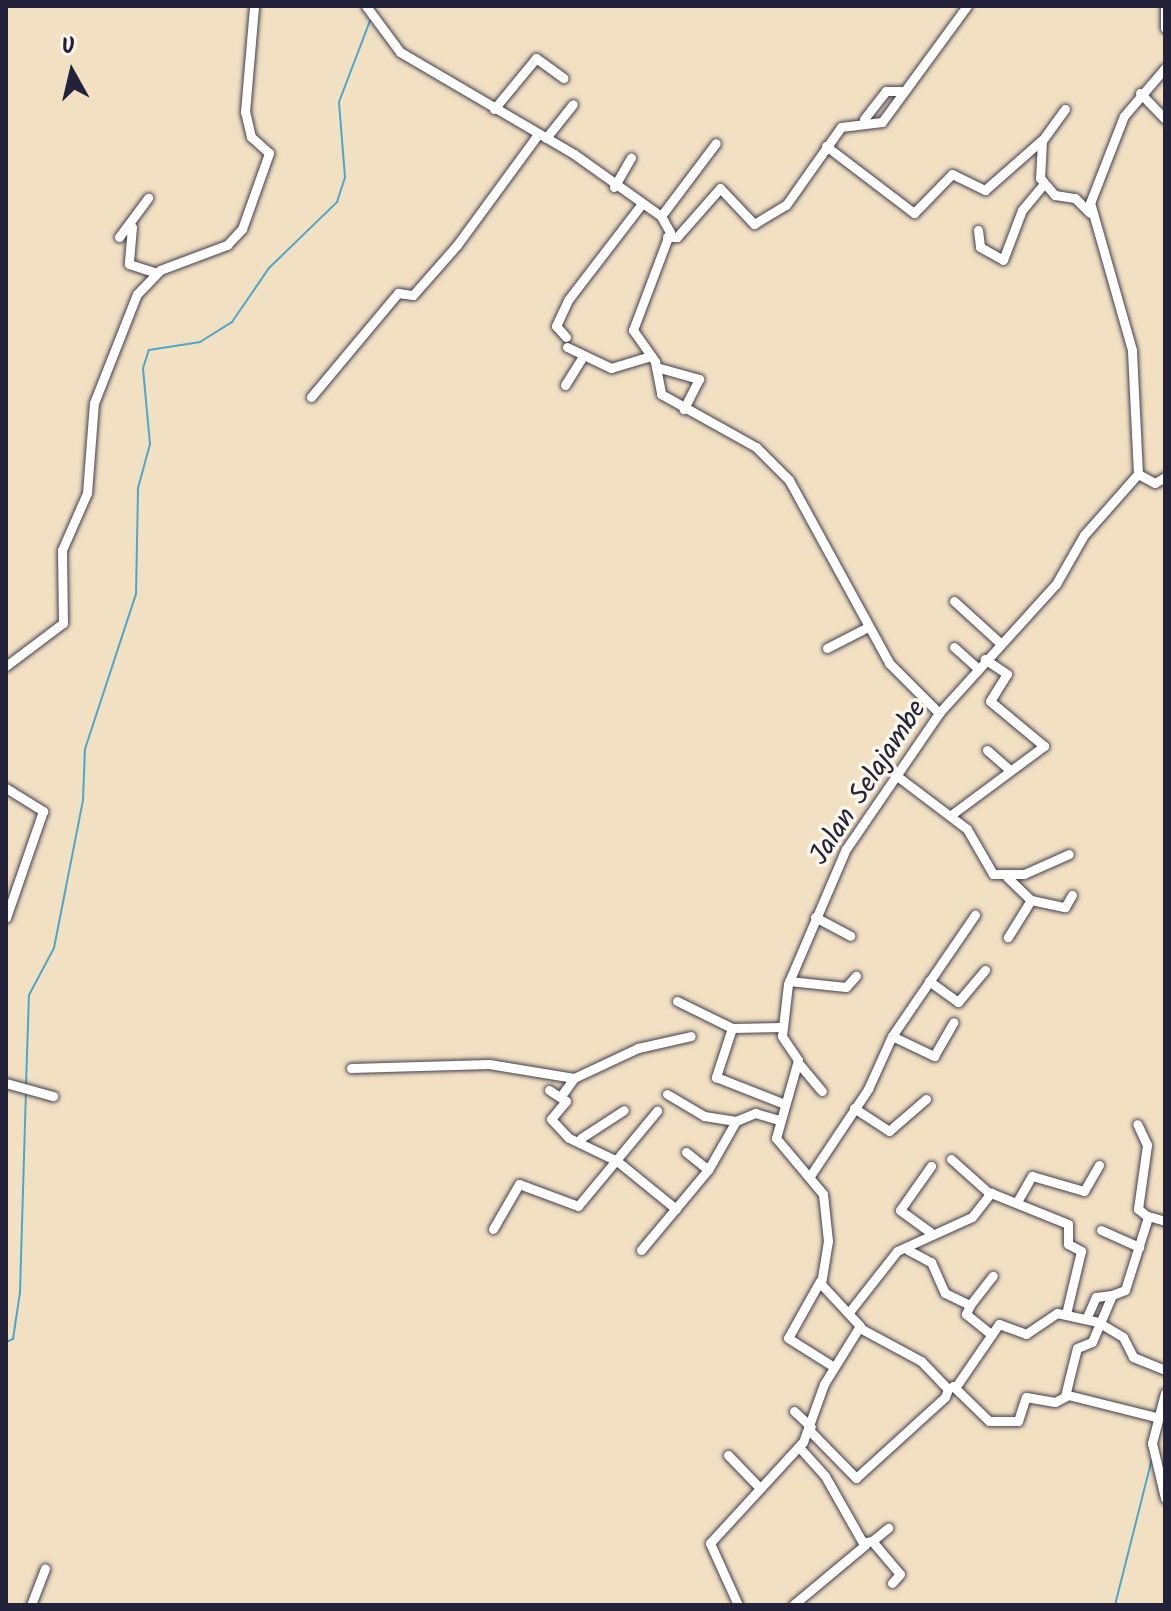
<!DOCTYPE html>
<html>
<head>
<meta charset="utf-8">
<style>
	body { margin:0 }
	#map { position:relative; width:1171px; height:1611px; overflow:hidden; background:#f2e0c2; font-family:Kalam,sans-serif }
	div>[style] { position:absolute }
	[style*='--x'] { left:calc(var(--x)*1px); top:calc(var(--y)*1px); width:calc(var(--w)*1px); rotate:calc(var(--a)*1deg) }
	.stream>* { height:2px; margin:-1px; padding:0 1px; transform-origin:1px; border-radius:1px; background:#4ea6cb }
	.roads { filter:drop-shadow(0 0 2px #413e4f) drop-shadow(0 0 2px #413e4f) }
	.minor>* { height:9px; margin:-4.5px; padding:0 4.5px; transform-origin:4.5px; border-radius:4.5px; background:#fff }
	span { translate:-50% -50%; white-space:nowrap; text-align:center; line-height:1.15; -webkit-text-stroke:7px #fbf7ec; paint-order:stroke }
	.street-label { font-size:28px; color:#22223b }
	.frame { position:absolute; inset:0; border:8px solid #22223b; pointer-events:none }
	.north { position:absolute; left:32px; top:32px; width:80px; height:80px; -webkit-text-stroke:6px #fbf7ec; paint-order:stroke; rotate:352deg; font-size:22px; font-weight:700; line-height:32px; text-align:center; color:#22223b }
	.north::after { content:''; display:block; margin:auto; width:28px; height:36px; background:#22223b; clip-path:polygon(50% 0,100% 100%,50% 72%,0 100%) }
</style>
</head>
<body>
<div id="map">
	<div class="stream">
		<i style="--x:26;--y:1085;--w:90;--a:-88.1"></i>
		<i style="--x:29;--y:995;--w:53;--a:-62"></i>
		<i style="--x:54;--y:948;--w:151;--a:-78.9"></i>
		<i style="--x:83;--y:800;--w:51;--a:-87.8"></i>
		<i style="--x:85;--y:749;--w:163;--a:-71.8"></i>
		<i style="--x:136;--y:594;--w:106;--a:-88.9"></i>
		<i style="--x:138;--y:488;--w:46;--a:-74.7"></i>
		<i style="--x:150;--y:444;--w:76;--a:-95.3"></i>
		<i style="--x:143;--y:368;--w:19;--a:-72"></i>
		<i style="--x:149;--y:350;--w:52;--a:-8.9"></i>
		<i style="--x:200;--y:342;--w:38;--a:-32"></i>
		<i style="--x:232;--y:322;--w:65;--a:-55.6"></i>
		<i style="--x:269;--y:268;--w:95;--a:-44.1"></i>
		<i style="--x:337;--y:202;--w:26;--a:-72"></i>
		<i style="--x:345;--y:177;--w:75;--a:-94.6"></i>
		<i style="--x:339;--y:102;--w:87;--a:-69.1"></i>
		<i style="--x:6;--y:1342;--w:8;--a:-23"></i>
		<i style="--x:13;--y:1339;--w:48;--a:-81.5"></i>
		<i style="--x:20;--y:1292;--w:201;--a:-88.3"></i>
		<i style="--x:1115;--y:1605;--w:151;--a:-75.8"></i>
	</div>
	<div class="roads">
		<div class="minor">
			<i style="--x:366;--y:6;--w:57;--a:53.5"></i>
			<i style="--x:400;--y:52;--w:202;--a:30.4"></i>
			<i style="--x:574;--y:154;--w:107;--a:35.5"></i>
			<i style="--x:661;--y:216;--w:18;--a:61"></i>
			<i style="--x:670;--y:232;--w:105;--a:110.7"></i>
			<i style="--x:633;--y:330;--w:39;--a:55"></i>
			<i style="--x:655;--y:362;--w:33;--a:79"></i>
			<i style="--x:661;--y:394;--w:109;--a:29.2"></i>
			<i style="--x:756;--y:447;--w:47;--a:45"></i>
			<i style="--x:789;--y:480;--w:209;--a:61.3"></i>
			<i style="--x:889;--y:663;--w:71;--a:45"></i>
			<i style="--x:1165;--y:6;--w:22;--a:90"></i>
			<i style="--x:1140;--y:93;--w:36;--a:46"></i>
			<i style="--x:494;--y:109;--w:66;--a:-50.5"></i>
			<i style="--x:536;--y:58;--w:34;--a:36"></i>
			<i style="--x:1065;--y:109;--w:39;--a:126"></i>
			<i style="--x:1042;--y:141;--w:37;--a:93"></i>
			<i style="--x:1040;--y:178;--w:23;--a:49"></i>
			<i style="--x:1055;--y:195;--w:20;--a:9"></i>
			<i style="--x:1075;--y:198;--w:21;--a:45"></i>
			<i style="--x:864;--y:119;--w:36;--a:-52"></i>
			<i style="--x:886;--y:91;--w:15;--a:0"></i>
			<i style="--x:546;--y:138;--w:43;--a:-51.5"></i>
			<i style="--x:826;--y:146;--w:111;--a:37.3"></i>
			<i style="--x:914;--y:213;--w:54;--a:-45.7"></i>
			<i style="--x:952;--y:174;--w:37;--a:26"></i>
			<i style="--x:985;--y:190;--w:77;--a:-41.3"></i>
			<i style="--x:614;--y:187;--w:34;--a:-60"></i>
			<i style="--x:661;--y:216;--w:91;--a:-53"></i>
			<i style="--x:132;--y:227;--w:37;--a:95"></i>
			<i style="--x:129;--y:264;--w:28;--a:18"></i>
			<i style="--x:978;--y:230;--w:17;--a:83"></i>
			<i style="--x:980;--y:247;--w:26;--a:29"></i>
			<i style="--x:1003;--y:260;--w:53;--a:-69.2"></i>
			<i style="--x:1022;--y:210;--w:33;--a:-50"></i>
			<i style="--x:119;--y:237;--w:49;--a:-53.4"></i>
			<i style="--x:667;--y:237;--w:10;--a:0"></i>
			<i style="--x:677;--y:237;--w:65;--a:-48.7"></i>
			<i style="--x:720;--y:188;--w:50;--a:46.6"></i>
			<i style="--x:754;--y:224;--w:37;--a:-31"></i>
			<i style="--x:786;--y:205;--w:95;--a:-54.8"></i>
			<i style="--x:841;--y:127;--w:41;--a:-7"></i>
			<i style="--x:882;--y:122;--w:144;--a:-53.8"></i>
			<i style="--x:566;--y:337;--w:15;--a:-132"></i>
			<i style="--x:556;--y:326;--w:29;--a:-65"></i>
			<i style="--x:568;--y:300;--w:120;--a:-52.5"></i>
			<i style="--x:567;--y:347;--w:49;--a:25.5"></i>
			<i style="--x:611;--y:368;--w:42;--a:-16.7"></i>
			<i style="--x:656;--y:367;--w:45;--a:15.6"></i>
			<i style="--x:699;--y:379;--w:34;--a:117"></i>
			<i style="--x:565;--y:385;--w:32;--a:-58"></i>
			<i style="--x:311;--y:397;--w:136;--a:-50.1"></i>
			<i style="--x:398;--y:293;--w:15;--a:8"></i>
			<i style="--x:413;--y:295;--w:67;--a:-48.7"></i>
			<i style="--x:457;--y:245;--w:134;--a:-53.8"></i>
			<i style="--x:1138;--y:474;--w:19;--a:28"></i>
			<i style="--x:1155;--y:483;--w:12;--a:-31"></i>
			<i style="--x:954;--y:601;--w:61;--a:42.3"></i>
			<i style="--x:954;--y:647;--w:31;--a:42"></i>
			<i style="--x:827;--y:648;--w:46;--a:-27.1"></i>
			<i style="--x:6;--y:666;--w:71;--a:-37"></i>
			<i style="--x:63;--y:623;--w:73;--a:-90.8"></i>
			<i style="--x:62;--y:550;--w:62;--a:-66.3"></i>
			<i style="--x:87;--y:493;--w:90;--a:-85.6"></i>
			<i style="--x:94;--y:403;--w:117;--a:-68.5"></i>
			<i style="--x:137;--y:294;--w:33;--a:-46"></i>
			<i style="--x:160;--y:270;--w:72;--a:-20.5"></i>
			<i style="--x:227;--y:245;--w:22;--a:-47"></i>
			<i style="--x:242;--y:229;--w:81;--a:-70.4"></i>
			<i style="--x:269;--y:153;--w:24;--a:-138"></i>
			<i style="--x:251;--y:137;--w:26;--a:-103"></i>
			<i style="--x:245;--y:112;--w:106;--a:-85.1"></i>
			<i style="--x:987;--y:750;--w:29;--a:41"></i>
			<i style="--x:897;--y:776;--w:88;--a:37.1"></i>
			<i style="--x:967;--y:829;--w:52;--a:60"></i>
			<i style="--x:993;--y:874;--w:31;--a:0"></i>
			<i style="--x:1024;--y:874;--w:49;--a:-24"></i>
			<i style="--x:6;--y:788;--w:44;--a:31.9"></i>
			<i style="--x:43;--y:811;--w:113;--a:109.1"></i>
			<i style="--x:951;--y:815;--w:116;--a:-36.6"></i>
			<i style="--x:1044;--y:746;--w:70;--a:-140.2"></i>
			<i style="--x:990;--y:701;--w:32;--a:-58"></i>
			<i style="--x:1007;--y:674;--w:27;--a:-146"></i>
			<i style="--x:1007;--y:877;--w:33;--a:44"></i>
			<i style="--x:1031;--y:900;--w:44;--a:121.9"></i>
			<i style="--x:1031;--y:900;--w:35;--a:12"></i>
			<i style="--x:1065;--y:907;--w:14;--a:-60"></i>
			<i style="--x:815;--y:917;--w:40;--a:28"></i>
			<i style="--x:789;--y:981;--w:57;--a:6"></i>
			<i style="--x:846;--y:987;--w:15;--a:-48"></i>
			<i style="--x:929;--y:981;--w:36;--a:36"></i>
			<i style="--x:958;--y:1002;--w:42;--a:-49.8"></i>
			<i style="--x:677;--y:1001;--w:61;--a:26.1"></i>
			<i style="--x:732;--y:1028;--w:50;--a:-1.1"></i>
			<i style="--x:732;--y:1028;--w:52;--a:108.1"></i>
			<i style="--x:716;--y:1077;--w:71;--a:21.5"></i>
			<i style="--x:892;--y:1036;--w:47;--a:25.5"></i>
			<i style="--x:934;--y:1056;--w:39;--a:-60"></i>
			<i style="--x:800;--y:1065;--w:34;--a:50"></i>
			<i style="--x:351;--y:1068;--w:138;--a:-1.7"></i>
			<i style="--x:489;--y:1064;--w:86;--a:9.4"></i>
			<i style="--x:574;--y:1078;--w:71;--a:-25.1"></i>
			<i style="--x:638;--y:1048;--w:54;--a:-12.8"></i>
			<i style="--x:6;--y:1083;--w:49;--a:15.5"></i>
			<i style="--x:549;--y:1090;--w:20;--a:33"></i>
			<i style="--x:566;--y:1101;--w:23;--a:130"></i>
			<i style="--x:551;--y:1119;--w:26;--a:47"></i>
			<i style="--x:569;--y:1138;--w:53;--a:25.6"></i>
			<i style="--x:617;--y:1161;--w:76;--a:39.1"></i>
			<i style="--x:667;--y:1094;--w:43;--a:30.7"></i>
			<i style="--x:704;--y:1116;--w:32;--a:9"></i>
			<i style="--x:561;--y:1096;--w:22;--a:-54"></i>
			<i style="--x:854;--y:1108;--w:42;--a:33.3"></i>
			<i style="--x:889;--y:1131;--w:49;--a:-40.9"></i>
			<i style="--x:581;--y:1138;--w:51;--a:-33.1"></i>
			<i style="--x:686;--y:1152;--w:28;--a:39"></i>
			<i style="--x:951;--y:1159;--w:51;--a:41.8"></i>
			<i style="--x:810;--y:1176;--w:105;--a:-56.3"></i>
			<i style="--x:868;--y:1089;--w:58;--a:-65.6"></i>
			<i style="--x:892;--y:1036;--w:147;--a:-55.6"></i>
			<i style="--x:1018;--y:1200;--w:28;--a:-60"></i>
			<i style="--x:1032;--y:1176;--w:54;--a:16.1"></i>
			<i style="--x:1084;--y:1191;--w:30;--a:-60"></i>
			<i style="--x:1148;--y:1216;--w:18;--a:16"></i>
			<i style="--x:493;--y:1229;--w:52;--a:-60"></i>
			<i style="--x:519;--y:1184;--w:63;--a:20.4"></i>
			<i style="--x:578;--y:1206;--w:124;--a:-50.3"></i>
			<i style="--x:1101;--y:1230;--w:42;--a:24.1"></i>
			<i style="--x:930;--y:1232;--w:37;--a:-144"></i>
			<i style="--x:900;--y:1210;--w:54;--a:-54.8"></i>
			<i style="--x:641;--y:1250;--w:104;--a:-50.1"></i>
			<i style="--x:708;--y:1170;--w:56;--a:-60.3"></i>
			<i style="--x:736;--y:1121;--w:21;--a:-23"></i>
			<i style="--x:755;--y:1113;--w:22;--a:16"></i>
			<i style="--x:908;--y:1250;--w:26;--a:28"></i>
			<i style="--x:931;--y:1262;--w:34;--a:66"></i>
			<i style="--x:945;--y:1293;--w:28;--a:26"></i>
			<i style="--x:970;--y:1305;--w:37;--a:-52"></i>
			<i style="--x:820;--y:1281;--w:65;--a:119.3"></i>
			<i style="--x:788;--y:1338;--w:54;--a:32.2"></i>
			<i style="--x:970;--y:1305;--w:10;--a:114"></i>
			<i style="--x:966;--y:1314;--w:33;--a:39"></i>
			<i style="--x:850;--y:1311;--w:76;--a:-51.9"></i>
			<i style="--x:897;--y:1251;--w:82;--a:-24.4"></i>
			<i style="--x:972;--y:1217;--w:31;--a:-52"></i>
			<i style="--x:991;--y:1193;--w:83;--a:21.9"></i>
			<i style="--x:1068;--y:1224;--w:20;--a:90"></i>
			<i style="--x:1068;--y:1244;--w:15;--a:28"></i>
			<i style="--x:1081;--y:1251;--w:65;--a:103.4"></i>
			<i style="--x:1086;--y:1319;--w:24;--a:-66"></i>
			<i style="--x:1096;--y:1297;--w:16;--a:-7"></i>
			<i style="--x:957;--y:1385;--w:74;--a:-55.5"></i>
			<i style="--x:999;--y:1324;--w:29;--a:20"></i>
			<i style="--x:1026;--y:1334;--w:37;--a:-34"></i>
			<i style="--x:1057;--y:1313;--w:42;--a:12.4"></i>
			<i style="--x:1098;--y:1322;--w:29;--a:31"></i>
			<i style="--x:1123;--y:1337;--w:22;--a:63"></i>
			<i style="--x:1133;--y:1357;--w:35;--a:22"></i>
			<i style="--x:953;--y:1386;--w:50;--a:44.2"></i>
			<i style="--x:989;--y:1421;--w:29;--a:0"></i>
			<i style="--x:1018;--y:1421;--w:25;--a:-72"></i>
			<i style="--x:1026;--y:1397;--w:29;--a:10"></i>
			<i style="--x:1055;--y:1402;--w:15;--a:-28"></i>
			<i style="--x:1068;--y:1395;--w:91;--a:14"></i>
			<i style="--x:1165;--y:1393;--w:52;--a:104.6"></i>
			<i style="--x:1152;--y:1443;--w:57;--a:76.7"></i>
			<i style="--x:1065;--y:1396;--w:49;--a:-76"></i>
			<i style="--x:1077;--y:1348;--w:16;--a:-22"></i>
			<i style="--x:1092;--y:1342;--w:51;--a:-66.9"></i>
			<i style="--x:1112;--y:1295;--w:14;--a:-21"></i>
			<i style="--x:1125;--y:1290;--w:77;--a:-72.5"></i>
			<i style="--x:1148;--y:1217;--w:13;--a:-141"></i>
			<i style="--x:1138;--y:1209;--w:65;--a:-82"></i>
			<i style="--x:1147;--y:1145;--w:23;--a:-115"></i>
			<i style="--x:794;--y:1411;--w:23;--a:43"></i>
			<i style="--x:810;--y:1431;--w:66;--a:45.6"></i>
			<i style="--x:856;--y:1478;--w:120;--a:-42.3"></i>
			<i style="--x:945;--y:1397;--w:9;--a:-69"></i>
			<i style="--x:948;--y:1389;--w:39;--a:-134"></i>
			<i style="--x:921;--y:1361;--w:69;--a:-151.6"></i>
			<i style="--x:799;--y:1447;--w:39;--a:48"></i>
			<i style="--x:825;--y:1476;--w:77;--a:60.4"></i>
			<i style="--x:863;--y:1543;--w:9;--a:-13"></i>
			<i style="--x:872;--y:1541;--w:43;--a:49.7"></i>
			<i style="--x:900;--y:1574;--w:12;--a:132"></i>
			<i style="--x:728;--y:1455;--w:46;--a:45.9"></i>
			<i style="--x:872;--y:1541;--w:21;--a:-39"></i>
			<i style="--x:31;--y:1605;--w:39;--a:-69"></i>
			<i style="--x:738;--y:1605;--w:68;--a:-114.3"></i>
			<i style="--x:710;--y:1543;--w:137;--a:-47.4"></i>
			<i style="--x:803;--y:1442;--w:62;--a:-70.1"></i>
			<i style="--x:824;--y:1384;--w:68;--a:-58.2"></i>
			<i style="--x:860;--y:1326;--w:57;--a:-132.9"></i>
			<i style="--x:821;--y:1284;--w:44;--a:-80.8"></i>
			<i style="--x:828;--y:1241;--w:47;--a:-96.1"></i>
			<i style="--x:823;--y:1194;--w:73;--a:-130"></i>
			<i style="--x:776;--y:1138;--w:81;--a:-74.2"></i>
			<i style="--x:798;--y:1060;--w:29;--a:-124"></i>
			<i style="--x:782;--y:1036;--w:52;--a:-83.4"></i>
			<i style="--x:788;--y:984;--w:147;--a:-66.8"></i>
			<i style="--x:846;--y:849;--w:165;--a:-55.6"></i>
			<i style="--x:939;--y:713;--w:174;--a:-47.8"></i>
			<i style="--x:1056;--y:584;--w:56;--a:-60.3"></i>
			<i style="--x:1084;--y:535;--w:81;--a:-48.5"></i>
			<i style="--x:1138;--y:474;--w:124;--a:-92.8"></i>
			<i style="--x:1132;--y:350;--w:153;--a:-105.9"></i>
			<i style="--x:1090;--y:203;--w:93;--a:-68.7"></i>
			<i style="--x:1124;--y:116;--w:63;--a:-49.5"></i>
			<i style="--x:793;--y:1605;--w:94;--a:-39.8"></i>
		</div>
	</div>
	<div class="street-label">
		<span style="left:869px;top:783px;rotate:-57deg">Jalan Selajambe</span>
	</div>
	<div class="frame"></div>
	<div class="north">U</div>
</div>
</body>
</html>
